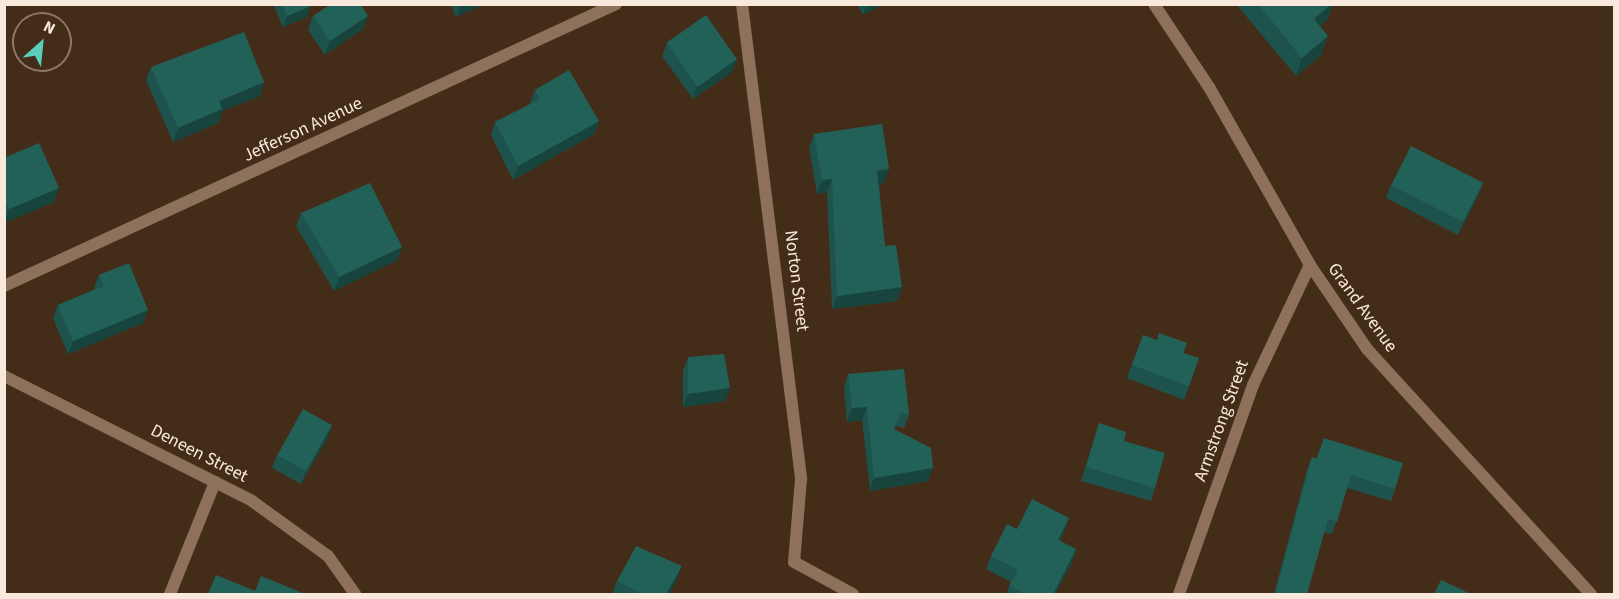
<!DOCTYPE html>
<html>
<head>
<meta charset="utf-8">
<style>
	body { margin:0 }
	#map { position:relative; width:1619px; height:599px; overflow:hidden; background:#442d18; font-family:"Source Sans 3",sans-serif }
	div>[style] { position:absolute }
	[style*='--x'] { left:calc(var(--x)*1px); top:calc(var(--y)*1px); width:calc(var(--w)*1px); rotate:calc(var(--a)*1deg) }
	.service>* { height:12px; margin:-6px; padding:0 6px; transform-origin:6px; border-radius:6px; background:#8d715a }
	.minor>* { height:12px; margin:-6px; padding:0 6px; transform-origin:6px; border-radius:6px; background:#8d715a }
	.wall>* { inset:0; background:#1d534c }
	.shaded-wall>* { inset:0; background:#18443e }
	.building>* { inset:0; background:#226158; transform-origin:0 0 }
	span { translate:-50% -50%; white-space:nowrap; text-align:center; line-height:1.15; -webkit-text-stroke:4.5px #442d18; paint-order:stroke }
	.street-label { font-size:18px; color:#f9e9dd }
	.frame { position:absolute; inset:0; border:6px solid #f9e9dd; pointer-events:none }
	.north { position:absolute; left:12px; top:12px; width:60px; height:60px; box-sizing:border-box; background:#442d18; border:2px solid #8c7867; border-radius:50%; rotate:27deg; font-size:16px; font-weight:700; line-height:24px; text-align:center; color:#f9e9dd }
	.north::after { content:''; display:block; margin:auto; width:21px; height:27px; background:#5bcebc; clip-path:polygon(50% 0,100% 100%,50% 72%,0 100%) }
</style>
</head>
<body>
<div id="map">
	<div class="service">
		<i style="--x:170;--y:594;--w:121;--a:-68.1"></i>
	</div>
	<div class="minor">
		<i style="--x:742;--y:4;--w:479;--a:82.9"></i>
		<i style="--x:801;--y:479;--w:83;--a:94.8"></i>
		<i style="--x:794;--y:562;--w:67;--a:28.5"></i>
		<i style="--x:1154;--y:4;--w:100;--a:56.5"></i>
		<i style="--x:1209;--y:87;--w:205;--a:60.4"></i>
		<i style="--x:1310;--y:265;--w:102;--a:55.8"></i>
		<i style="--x:1367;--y:349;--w:332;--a:47.6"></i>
		<i style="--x:4;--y:286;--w:674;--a:-24.74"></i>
		<i style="--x:4;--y:376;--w:278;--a:26.7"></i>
		<i style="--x:252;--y:501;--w:94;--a:35.9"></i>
		<i style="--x:328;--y:556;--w:47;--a:54.6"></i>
		<i style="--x:1179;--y:594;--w:222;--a:-70.5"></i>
		<i style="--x:1253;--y:385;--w:133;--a:-64.6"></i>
	</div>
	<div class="wall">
		<i style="clip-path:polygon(273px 4px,310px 4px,307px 17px,283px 27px)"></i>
		<i style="clip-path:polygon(451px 4px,484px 4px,456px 17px)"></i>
		<i style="clip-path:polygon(857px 4px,883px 4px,863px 15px)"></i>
		<i style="clip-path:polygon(1236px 4px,1333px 4px,1327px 20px,1320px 26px,1321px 55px,1296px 76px)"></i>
		<i style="clip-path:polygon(313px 16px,363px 29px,325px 55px,308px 30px)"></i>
		<i style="clip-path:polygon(667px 43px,737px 59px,732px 72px,693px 99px,662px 56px)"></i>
		<i style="clip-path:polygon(151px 67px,264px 82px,260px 96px,222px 111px,218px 123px,173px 142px,146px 80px)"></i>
		<i style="clip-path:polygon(535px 90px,599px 121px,594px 134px,513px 180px,491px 135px,495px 122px,531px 104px,530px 103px)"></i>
		<i style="clip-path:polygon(814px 134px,884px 183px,879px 184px,885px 246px,902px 287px,897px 301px,832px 309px,827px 192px,817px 194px,809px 148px)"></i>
		<i style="clip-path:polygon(4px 158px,59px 188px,54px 202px,4px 223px)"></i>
		<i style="clip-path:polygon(1483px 183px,1478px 196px,1458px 235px,1386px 198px,1391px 185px)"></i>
		<i style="clip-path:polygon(301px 213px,402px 247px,397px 260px,334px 291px,296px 226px)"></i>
		<i style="clip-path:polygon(99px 275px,143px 323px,68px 354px,53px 318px,58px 305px,95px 289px,94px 288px)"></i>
		<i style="clip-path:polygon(1143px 335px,1183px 353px,1199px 358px,1184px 400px,1127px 378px)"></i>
		<i style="clip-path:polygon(688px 357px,725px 401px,683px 407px,683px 371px)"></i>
		<i style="clip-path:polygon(848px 374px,909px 415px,904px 428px,896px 426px,894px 429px,928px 481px,870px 491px,862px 420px,847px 422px,844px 388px)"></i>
		<i style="clip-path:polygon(1099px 423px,1124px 441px,1155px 488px,1151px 501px,1081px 481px)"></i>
		<i style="clip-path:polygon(332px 425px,327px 439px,301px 484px,272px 468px,277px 455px)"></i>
		<i style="clip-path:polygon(1324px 438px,1395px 489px,1391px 501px,1347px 488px,1332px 534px,1324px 532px,1307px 594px,1274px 594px,1307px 470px,1312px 457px,1316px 459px)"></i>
		<i style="clip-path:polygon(1069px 518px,1060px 541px,1076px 549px,1072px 563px,1055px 594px,1006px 594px,1011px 582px,986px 569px,991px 556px,1017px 529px)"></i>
		<i style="clip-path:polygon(677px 579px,669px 594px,612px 594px,617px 581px)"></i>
	</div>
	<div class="shaded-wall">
		<i style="clip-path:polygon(461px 4px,484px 4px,456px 17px)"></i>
		<i style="clip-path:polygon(867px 4px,883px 4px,863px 15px)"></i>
		<i style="clip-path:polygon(1331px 4px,1333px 4px,1327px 20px,1307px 37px,1314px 19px)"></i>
		<i style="clip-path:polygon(311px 6px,307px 17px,283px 27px,287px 16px)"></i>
		<i style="clip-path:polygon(368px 16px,363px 29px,325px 55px,330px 41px)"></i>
		<i style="clip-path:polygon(1328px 36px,1321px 55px,1296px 76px,1302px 58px)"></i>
		<i style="clip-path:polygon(737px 59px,732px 72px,693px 99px,697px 86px)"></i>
		<i style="clip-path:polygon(264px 82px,260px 96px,222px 111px,218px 123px,173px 142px,178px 128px,219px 101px)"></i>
		<i style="clip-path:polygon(599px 121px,594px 134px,513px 180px,518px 166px)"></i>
		<i style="clip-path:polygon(889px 169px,884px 183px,872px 185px,877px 171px)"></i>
		<i style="clip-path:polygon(832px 179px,827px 192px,817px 194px,822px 180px)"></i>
		<i style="clip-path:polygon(1483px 183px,1478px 196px,1458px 235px,1463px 222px)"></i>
		<i style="clip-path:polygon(59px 188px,54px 202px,4px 223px,9px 209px)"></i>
		<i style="clip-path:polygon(402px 247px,397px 260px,334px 291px,339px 277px)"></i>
		<i style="clip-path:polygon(902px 287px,897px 301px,832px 309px,837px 296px)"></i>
		<i style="clip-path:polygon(148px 310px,143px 323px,68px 354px,73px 341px)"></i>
		<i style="clip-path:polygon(730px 388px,725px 401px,683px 407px,688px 394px)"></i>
		<i style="clip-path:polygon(867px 407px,862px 420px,847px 422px,852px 408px)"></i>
		<i style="clip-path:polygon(332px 425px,327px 439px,301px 484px,306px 471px)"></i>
		<i style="clip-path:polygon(933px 468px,928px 481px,870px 491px,874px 478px)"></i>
		<i style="clip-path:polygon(1069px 518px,1064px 532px,1053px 553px,1058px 540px)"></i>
		<i style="clip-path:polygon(1076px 549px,1072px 563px,1055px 594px,1053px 594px)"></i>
		<i style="clip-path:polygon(682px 566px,677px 579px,669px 594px,666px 594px)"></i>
	</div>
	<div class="building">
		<i style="clip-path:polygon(282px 4px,310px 4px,311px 6px,287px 16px)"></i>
		<i style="clip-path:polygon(331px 4px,360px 4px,368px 16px,330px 41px,313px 16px)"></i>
		<i style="clip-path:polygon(1258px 4px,1331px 4px,1314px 19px,1328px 36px,1302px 58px)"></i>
		<i style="left:706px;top:15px;width:54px;height:48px;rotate:55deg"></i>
		<i style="clip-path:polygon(244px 32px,264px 82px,219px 101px,222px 109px,178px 128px,151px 67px)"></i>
		<i style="clip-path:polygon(569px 70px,599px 121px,518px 166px,495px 122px,540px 99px,535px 90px)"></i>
		<i style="clip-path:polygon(882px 124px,889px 169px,877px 171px,885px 246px,896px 245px,902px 287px,837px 296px,832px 179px,822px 180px,814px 134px)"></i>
		<i style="clip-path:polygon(39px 143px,59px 188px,9px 209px,4px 199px,4px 158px)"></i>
		<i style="left:1411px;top:146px;width:81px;height:44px;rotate:27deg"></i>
		<i style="clip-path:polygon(370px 183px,402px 247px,339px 277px,301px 213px)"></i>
		<i style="clip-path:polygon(129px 263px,148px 310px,73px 341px,58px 305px,104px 286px,99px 275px)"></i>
		<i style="clip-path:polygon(1159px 333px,1187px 343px,1183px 353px,1199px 358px,1189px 386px,1132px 365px,1143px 335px,1157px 340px)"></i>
		<i style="clip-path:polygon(724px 354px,730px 388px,688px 394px,688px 357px)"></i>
		<i style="clip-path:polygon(904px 369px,909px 415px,901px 412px,894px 429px,931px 448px,933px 468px,874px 478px,867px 407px,852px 408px,848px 374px)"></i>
		<i style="left:303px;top:409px;width:33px;height:53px;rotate:29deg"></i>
		<i style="clip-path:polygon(1099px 423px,1126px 432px,1124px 441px,1165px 453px,1155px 488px,1086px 467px)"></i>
		<i style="clip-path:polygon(1324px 438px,1403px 463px,1395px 489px,1351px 475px,1337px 522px,1328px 519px,1307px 594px,1275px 594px,1312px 457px,1317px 459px)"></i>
		<i style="clip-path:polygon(1032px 499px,1069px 518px,1058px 540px,1076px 549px,1053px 594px,1026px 594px,1009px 586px,1018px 570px,991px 556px,1007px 524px,1017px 529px)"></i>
		<i style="clip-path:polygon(636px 546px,682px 566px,666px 594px,642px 594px,617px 581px)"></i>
		<i style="clip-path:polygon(216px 575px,255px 591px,261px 576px,305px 594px,208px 594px)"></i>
		<i style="clip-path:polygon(1441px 580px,1471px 594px,1434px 594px)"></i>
	</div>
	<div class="street-label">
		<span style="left:303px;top:130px;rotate:-25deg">Jefferson Avenue</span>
		<span style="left:796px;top:281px;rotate:83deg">Norton Street</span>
		<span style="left:1362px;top:308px;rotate:54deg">Grand Avenue</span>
		<span style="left:1222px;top:421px;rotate:-70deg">Armstrong Street</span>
		<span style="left:199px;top:454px;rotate:27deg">Deneen Street</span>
	</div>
	<div class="frame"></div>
	<div class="north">N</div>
</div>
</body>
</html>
